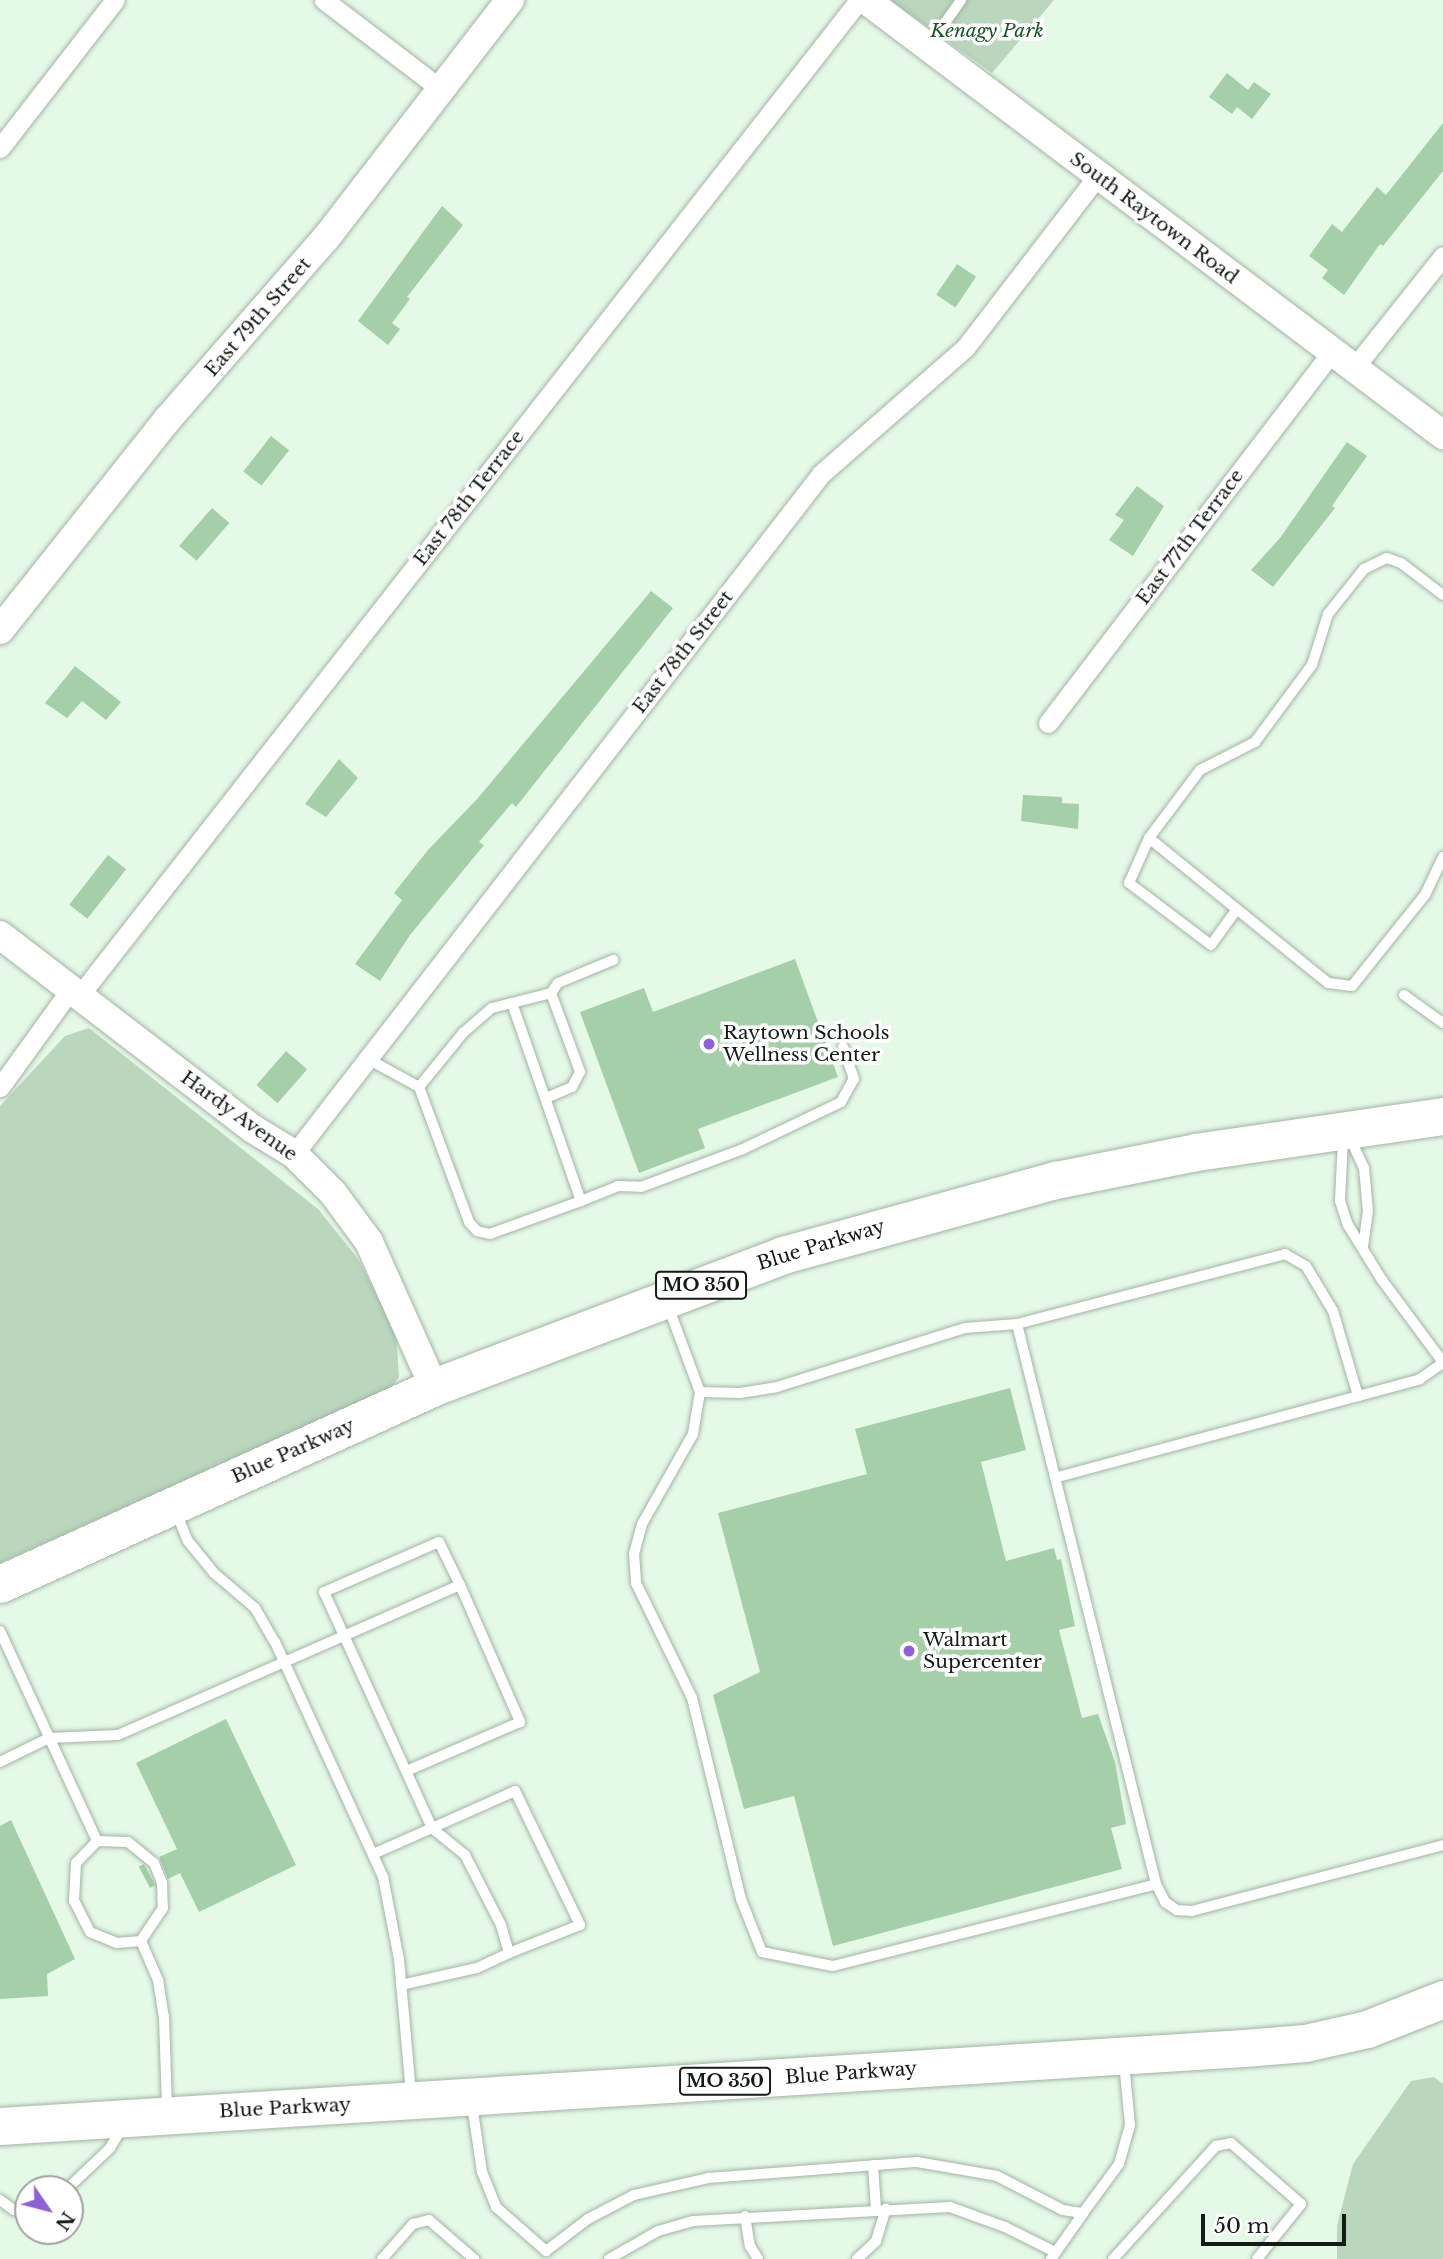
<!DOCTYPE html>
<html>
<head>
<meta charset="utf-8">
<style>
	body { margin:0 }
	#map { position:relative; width:1443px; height:2259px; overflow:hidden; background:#e5f9e7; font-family:"Libre Baskerville",serif }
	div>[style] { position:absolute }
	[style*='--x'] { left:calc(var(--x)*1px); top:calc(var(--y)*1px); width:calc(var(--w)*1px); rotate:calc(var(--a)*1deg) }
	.green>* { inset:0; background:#bad6bc }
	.building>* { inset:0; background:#a4cfa8; transform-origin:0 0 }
	.roads { filter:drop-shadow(0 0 2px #a2b4a4) drop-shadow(0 0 2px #a2b4a4) }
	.lane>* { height:10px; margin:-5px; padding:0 5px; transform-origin:5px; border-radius:5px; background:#fff }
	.street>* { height:19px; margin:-9.5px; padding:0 9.5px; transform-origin:9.5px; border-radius:9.5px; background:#fff }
	.secondary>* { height:28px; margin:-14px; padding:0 14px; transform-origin:14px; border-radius:14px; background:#fff }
	.highway>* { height:37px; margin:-18.5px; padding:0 18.5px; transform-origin:18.5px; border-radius:18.5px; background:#fff }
	.dots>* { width:19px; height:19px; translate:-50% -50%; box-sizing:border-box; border:4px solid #fff; border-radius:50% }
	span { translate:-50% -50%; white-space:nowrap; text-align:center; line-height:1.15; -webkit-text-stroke:7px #fff; paint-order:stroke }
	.shield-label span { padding:2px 5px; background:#fff; border:2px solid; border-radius:5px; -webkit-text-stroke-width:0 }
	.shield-label { font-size:18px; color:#141a14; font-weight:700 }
	.park-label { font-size:19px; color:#175525; font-style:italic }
	.street-label { font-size:19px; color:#141a14 }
	.poi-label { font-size:19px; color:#141a14 }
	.left { translate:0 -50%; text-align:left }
	.north { position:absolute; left:14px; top:2175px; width:70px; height:70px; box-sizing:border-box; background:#fff; border:2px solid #a1a3a1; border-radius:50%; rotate:125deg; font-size:19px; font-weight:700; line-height:28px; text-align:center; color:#141a14 }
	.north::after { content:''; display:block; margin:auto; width:24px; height:32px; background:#8e61db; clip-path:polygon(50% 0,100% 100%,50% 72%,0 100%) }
	.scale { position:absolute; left:1201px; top:2214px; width:145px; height:32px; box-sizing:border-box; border:4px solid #141a14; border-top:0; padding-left:9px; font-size:21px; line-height:24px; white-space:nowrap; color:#141a14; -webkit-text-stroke:5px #fff; paint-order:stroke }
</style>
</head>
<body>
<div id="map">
	<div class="green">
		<i style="clip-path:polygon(890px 0,1054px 0,992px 73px)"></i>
		<i style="clip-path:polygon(89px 1028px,318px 1209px,358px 1259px,396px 1332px,399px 1377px,392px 1387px,0 1563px,0 1106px,65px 1036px)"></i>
		<i style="clip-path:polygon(1434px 2077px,1443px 2084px,1443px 2259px,1337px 2259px,1337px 2226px,1353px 2164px,1411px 2081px)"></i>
	</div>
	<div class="building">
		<i style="clip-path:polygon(1227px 73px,1248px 90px,1254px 82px,1271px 94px,1252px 119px,1237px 107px,1232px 114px,1209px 97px)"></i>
		<i style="clip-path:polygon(1443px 123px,1443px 171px,1383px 246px,1380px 244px,1344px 295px,1322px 278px,1328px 270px,1309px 256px,1332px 224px,1342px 232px,1377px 187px,1386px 195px)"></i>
		<i style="clip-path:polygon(442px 206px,463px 225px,407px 297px,410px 299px,392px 323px,400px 329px,388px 345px,358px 321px)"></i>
		<i style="left:957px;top:264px;width:23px;height:37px;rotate:34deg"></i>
		<i style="left:271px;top:436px;width:23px;height:45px;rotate:38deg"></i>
		<i style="clip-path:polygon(1347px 442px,1367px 456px,1332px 506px,1335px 508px,1273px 587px,1251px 570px,1280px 538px)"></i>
		<i style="clip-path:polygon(1137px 486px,1164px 506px,1133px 556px,1109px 540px,1124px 520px,1115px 515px)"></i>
		<i style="left:212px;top:508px;width:23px;height:50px;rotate:41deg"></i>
		<i style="clip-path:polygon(651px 591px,673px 608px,516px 807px,512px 803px,479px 842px,484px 845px,410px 935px,380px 981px,355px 964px,402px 900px,394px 893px,428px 850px,478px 798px)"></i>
		<i style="clip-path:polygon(75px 666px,121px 702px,106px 720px,82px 701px,67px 718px,45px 703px)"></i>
		<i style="clip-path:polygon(339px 759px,358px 778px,326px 817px,305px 804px)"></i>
		<i style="clip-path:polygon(1023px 795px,1062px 797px,1062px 803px,1079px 804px,1078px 829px,1021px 821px)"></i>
		<i style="left:108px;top:855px;width:23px;height:63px;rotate:38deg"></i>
		<i style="clip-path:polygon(795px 959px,838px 1077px,698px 1129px,705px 1148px,639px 1173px,580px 1012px,644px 988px,653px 1012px)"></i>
		<i style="left:286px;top:1051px;width:28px;height:45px;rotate:41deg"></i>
		<i style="clip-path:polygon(1010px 1388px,1026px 1450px,981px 1462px,1006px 1561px,1054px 1548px,1057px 1560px,1061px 1559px,1075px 1626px,1059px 1630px,1082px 1718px,1098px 1714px,1115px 1762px,1126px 1824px,1111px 1828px,1122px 1869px,833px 1946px,794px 1796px,744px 1809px,713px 1695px,760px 1672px,718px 1513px,867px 1474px,855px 1429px)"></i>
		<i style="clip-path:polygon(226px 1719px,296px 1865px,199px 1912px,180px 1873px,168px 1879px,159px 1857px,177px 1849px,136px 1763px)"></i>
		<i style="clip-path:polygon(11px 1820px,75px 1959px,47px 1974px,48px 1996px,0 1999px,0 1826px)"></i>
		<i style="left:144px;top:1864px;width:24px;height:6px;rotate:62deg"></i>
	</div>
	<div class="roads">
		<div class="lane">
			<i style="--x:930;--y:44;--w:54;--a:-54.8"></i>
			<i style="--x:1149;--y:838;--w:230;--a:39"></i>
			<i style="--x:1328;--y:983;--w:24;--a:7"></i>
			<i style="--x:1352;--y:986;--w:117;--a:-51.3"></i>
			<i style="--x:1425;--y:895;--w:42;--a:-64.7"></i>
			<i style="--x:1237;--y:909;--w:44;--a:125.8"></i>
			<i style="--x:1211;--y:945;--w:103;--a:-142.9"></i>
			<i style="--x:1129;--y:883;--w:49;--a:-66"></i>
			<i style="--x:1149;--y:838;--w:85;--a:-53.1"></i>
			<i style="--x:1200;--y:770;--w:62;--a:-27"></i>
			<i style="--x:1255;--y:742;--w:96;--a:-53.5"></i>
			<i style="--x:1312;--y:665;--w:53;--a:-72.6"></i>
			<i style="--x:1328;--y:614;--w:58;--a:-51.3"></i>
			<i style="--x:1364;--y:569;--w:25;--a:-26"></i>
			<i style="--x:1387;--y:558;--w:15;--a:20"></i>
			<i style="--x:1401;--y:563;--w:53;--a:37.3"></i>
			<i style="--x:551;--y:993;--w:12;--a:-55"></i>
			<i style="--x:558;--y:983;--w:60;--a:-22.7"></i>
			<i style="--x:1404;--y:995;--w:48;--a:35.7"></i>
			<i style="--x:512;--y:1003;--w:40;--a:-14.4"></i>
			<i style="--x:551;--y:993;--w:84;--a:69.8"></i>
			<i style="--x:580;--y:1072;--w:17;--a:118"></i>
			<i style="--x:572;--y:1087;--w:28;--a:157"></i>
			<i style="--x:368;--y:1059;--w:58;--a:28.8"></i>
			<i style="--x:419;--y:1087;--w:70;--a:-50.8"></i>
			<i style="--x:463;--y:1033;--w:38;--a:-41"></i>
			<i style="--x:492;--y:1008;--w:21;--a:-14"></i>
			<i style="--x:512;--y:1003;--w:210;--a:70.8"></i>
			<i style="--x:581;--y:1201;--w:97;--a:160.1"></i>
			<i style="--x:490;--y:1234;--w:13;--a:-167"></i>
			<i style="--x:477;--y:1231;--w:12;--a:-132"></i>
			<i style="--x:469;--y:1222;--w:144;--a:-110.3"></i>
			<i style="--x:1349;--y:1136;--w:35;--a:65"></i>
			<i style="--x:1364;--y:1168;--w:43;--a:84.7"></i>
			<i style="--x:1368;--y:1211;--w:36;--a:98"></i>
			<i style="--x:1343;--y:1139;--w:62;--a:92.8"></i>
			<i style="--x:1340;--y:1201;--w:25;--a:72"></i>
			<i style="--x:1348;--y:1225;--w:65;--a:58.3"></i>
			<i style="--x:1382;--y:1280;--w:102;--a:53.4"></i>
			<i style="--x:581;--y:1201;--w:40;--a:-22"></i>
			<i style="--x:618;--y:1186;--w:23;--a:2"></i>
			<i style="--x:641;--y:1187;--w:109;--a:-20.4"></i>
			<i style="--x:743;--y:1149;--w:109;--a:-25.6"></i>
			<i style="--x:841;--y:1102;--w:26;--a:-61"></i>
			<i style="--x:854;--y:1079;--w:34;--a:-109"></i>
			<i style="--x:668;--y:1306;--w:92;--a:69.6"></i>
			<i style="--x:700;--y:1392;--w:40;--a:1.4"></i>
			<i style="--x:740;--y:1393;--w:37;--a:-9"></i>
			<i style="--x:777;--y:1387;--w:197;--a:-17.4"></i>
			<i style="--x:965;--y:1328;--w:52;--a:-4.4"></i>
			<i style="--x:1017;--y:1324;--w:277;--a:-14.6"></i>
			<i style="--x:1285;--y:1254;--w:24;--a:30"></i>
			<i style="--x:1306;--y:1266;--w:52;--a:59"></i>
			<i style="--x:1333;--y:1311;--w:89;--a:73.6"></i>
			<i style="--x:1017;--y:1324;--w:577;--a:76.06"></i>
			<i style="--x:1156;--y:1884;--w:20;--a:63"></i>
			<i style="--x:1165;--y:1902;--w:14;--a:34"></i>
			<i style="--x:1177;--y:1910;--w:15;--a:4"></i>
			<i style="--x:1192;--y:1911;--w:260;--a:-14.7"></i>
			<i style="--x:700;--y:1392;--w:43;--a:99.5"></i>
			<i style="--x:693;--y:1434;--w:103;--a:119.5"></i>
			<i style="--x:642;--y:1524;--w:30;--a:105"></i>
			<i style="--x:634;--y:1553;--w:30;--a:86"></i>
			<i style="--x:636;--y:1583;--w:128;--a:64"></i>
			<i style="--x:692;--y:1698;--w:207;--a:76.3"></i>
			<i style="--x:741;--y:1899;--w:57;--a:68.4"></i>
			<i style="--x:762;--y:1952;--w:72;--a:11.2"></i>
			<i style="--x:833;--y:1966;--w:333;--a:-14.2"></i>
			<i style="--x:1058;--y:1477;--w:375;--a:-15.1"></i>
			<i style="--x:1420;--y:1379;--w:28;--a:-35"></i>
			<i style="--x:176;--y:1512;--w:31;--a:68"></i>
			<i style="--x:188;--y:1541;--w:41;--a:50.9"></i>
			<i style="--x:214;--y:1573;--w:54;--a:40.5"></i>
			<i style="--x:255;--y:1608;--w:39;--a:60"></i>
			<i style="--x:275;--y:1642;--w:259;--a:65.3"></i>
			<i style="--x:383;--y:1877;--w:84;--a:79"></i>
			<i style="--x:399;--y:1959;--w:136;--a:84.9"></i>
			<i style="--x:0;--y:1631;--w:231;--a:65.2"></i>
			<i style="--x:0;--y:1762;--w:55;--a:-26.1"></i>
			<i style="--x:49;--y:1738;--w:69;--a:-2.5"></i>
			<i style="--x:118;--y:1735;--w:373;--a:-23.7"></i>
			<i style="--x:460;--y:1585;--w:150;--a:66.3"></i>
			<i style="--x:520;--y:1722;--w:124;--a:156.7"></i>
			<i style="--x:406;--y:1771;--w:63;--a:65.5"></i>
			<i style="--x:432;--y:1828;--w:64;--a:156.2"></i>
			<i style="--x:406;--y:1771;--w:197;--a:-114.6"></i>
			<i style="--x:324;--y:1592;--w:125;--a:-23.5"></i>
			<i style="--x:439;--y:1542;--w:48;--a:64"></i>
			<i style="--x:97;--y:1841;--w:31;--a:2"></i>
			<i style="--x:128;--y:1842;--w:33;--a:39"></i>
			<i style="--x:154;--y:1863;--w:22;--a:68"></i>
			<i style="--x:162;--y:1883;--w:25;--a:88"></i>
			<i style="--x:163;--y:1908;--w:40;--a:124"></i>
			<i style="--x:141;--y:1941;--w:24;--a:175"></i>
			<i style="--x:117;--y:1943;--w:29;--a:-158"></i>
			<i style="--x:90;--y:1932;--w:35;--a:-117"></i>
			<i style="--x:74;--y:1901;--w:38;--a:-87"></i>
			<i style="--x:76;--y:1863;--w:30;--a:-46"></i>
			<i style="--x:141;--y:1941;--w:43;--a:66.4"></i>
			<i style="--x:158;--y:1980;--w:37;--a:81"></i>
			<i style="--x:164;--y:2017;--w:91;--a:88.1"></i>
			<i style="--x:401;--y:1985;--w:78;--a:-12.6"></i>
			<i style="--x:477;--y:1968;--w:35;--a:-25"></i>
			<i style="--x:509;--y:1953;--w:29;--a:-106"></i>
			<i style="--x:501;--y:1925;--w:79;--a:-117.2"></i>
			<i style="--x:465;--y:1855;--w:43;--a:-140.7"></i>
			<i style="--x:432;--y:1828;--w:91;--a:-24"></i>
			<i style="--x:515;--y:1791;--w:149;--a:64.1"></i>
			<i style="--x:580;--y:1925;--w:76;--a:158.5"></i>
			<i style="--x:472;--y:2105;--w:68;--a:81.5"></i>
			<i style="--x:482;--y:2172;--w:38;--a:68"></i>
			<i style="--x:496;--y:2207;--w:67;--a:41.3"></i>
			<i style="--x:546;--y:2251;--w:53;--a:-37.3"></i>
			<i style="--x:588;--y:2219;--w:52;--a:-27.6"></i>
			<i style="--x:634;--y:2195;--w:76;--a:-12.9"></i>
			<i style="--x:708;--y:2178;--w:210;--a:-4.4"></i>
			<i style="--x:917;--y:2162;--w:81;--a:9.9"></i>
			<i style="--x:997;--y:2176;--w:74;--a:27.3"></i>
			<i style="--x:1063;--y:2210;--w:20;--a:9"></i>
			<i style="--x:1083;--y:2213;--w:61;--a:-53.7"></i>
			<i style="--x:1119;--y:2164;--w:41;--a:-74.2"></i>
			<i style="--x:1130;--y:2125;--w:62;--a:-95.5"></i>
			<i style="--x:873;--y:2165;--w:44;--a:86.1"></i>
			<i style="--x:67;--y:2189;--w:59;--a:-43.6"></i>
			<i style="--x:110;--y:2148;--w:23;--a:-59"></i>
			<i style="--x:0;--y:2200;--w:17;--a:36"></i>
			<i style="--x:14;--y:2210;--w:14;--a:0"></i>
			<i style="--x:745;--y:2216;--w:30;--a:81"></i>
			<i style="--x:750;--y:2246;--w:15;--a:58"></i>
			<i style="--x:382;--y:2259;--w:47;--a:-48.5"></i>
			<i style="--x:413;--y:2224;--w:16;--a:-14"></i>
			<i style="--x:429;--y:2220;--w:60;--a:40.9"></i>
			<i style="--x:609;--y:2259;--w:56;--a:-29.7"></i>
			<i style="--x:658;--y:2231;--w:36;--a:-16"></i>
			<i style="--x:693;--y:2221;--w:257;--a:-3.1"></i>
			<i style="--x:950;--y:2207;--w:59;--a:20"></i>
			<i style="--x:1005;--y:2227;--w:56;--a:26.6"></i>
			<i style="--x:857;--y:2259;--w:26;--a:-43"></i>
			<i style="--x:876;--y:2241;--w:34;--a:-73"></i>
			<i style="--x:1051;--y:2259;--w:57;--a:-54.9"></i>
			<i style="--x:1113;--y:2259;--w:153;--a:-47.7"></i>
			<i style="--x:1216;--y:2146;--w:15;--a:-11"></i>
			<i style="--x:1231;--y:2143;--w:93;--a:41.1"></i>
			<i style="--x:1301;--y:2204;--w:70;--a:128.7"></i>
		</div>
		<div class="street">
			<i style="--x:324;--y:0;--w:148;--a:37.3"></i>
			<i style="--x:0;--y:148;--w:187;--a:-52.2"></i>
			<i style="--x:1354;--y:368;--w:143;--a:-51.5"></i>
			<i style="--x:1048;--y:723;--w:468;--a:-52.6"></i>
			<i style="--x:79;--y:996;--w:1265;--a:-51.93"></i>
			<i style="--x:0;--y:1087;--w:121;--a:-54.1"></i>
			<i style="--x:294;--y:1154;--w:860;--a:-52.22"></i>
			<i style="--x:821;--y:474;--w:191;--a:-41.2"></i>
			<i style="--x:965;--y:348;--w:218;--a:-52.4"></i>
		</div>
		<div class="secondary">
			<i style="--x:866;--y:0;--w:723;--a:37.01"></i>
			<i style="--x:0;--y:630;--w:268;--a:-51.5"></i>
			<i style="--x:167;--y:420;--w:242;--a:-48.9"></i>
			<i style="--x:326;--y:238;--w:301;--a:-52.3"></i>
			<i style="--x:0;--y:935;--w:319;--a:37.5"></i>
			<i style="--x:253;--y:1129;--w:48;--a:31.4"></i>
			<i style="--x:294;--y:1154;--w:55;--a:45"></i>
			<i style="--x:333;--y:1193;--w:61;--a:53.7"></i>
			<i style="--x:369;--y:1242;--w:159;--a:65.9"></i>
		</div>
		<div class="highway">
			<i style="--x:0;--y:1584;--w:477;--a:-24.4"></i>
			<i style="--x:434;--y:1387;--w:373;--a:-20.7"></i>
			<i style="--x:783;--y:1255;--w:283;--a:-15.4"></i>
			<i style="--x:1056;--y:1180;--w:143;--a:-11.3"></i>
			<i style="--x:1196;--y:1152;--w:250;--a:-8.3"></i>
			<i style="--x:0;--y:2126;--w:1246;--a:-3.59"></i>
			<i style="--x:1244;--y:2048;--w:61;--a:-4.7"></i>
			<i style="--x:1305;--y:2043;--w:64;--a:-12.7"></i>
			<i style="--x:1367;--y:2029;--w:82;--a:-21.5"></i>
		</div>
	</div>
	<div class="dots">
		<i style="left:709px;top:1044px;background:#8e61db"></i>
		<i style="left:909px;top:1651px;background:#8e61db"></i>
	</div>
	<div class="shield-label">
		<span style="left:701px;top:1285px">MO 350</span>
		<span style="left:725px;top:2081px">MO 350</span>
	</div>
	<div class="park-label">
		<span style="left:987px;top:31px">Kenagy Park</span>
	</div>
	<div class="street-label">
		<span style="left:1154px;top:218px;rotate:37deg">South Raytown Road</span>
		<span style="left:258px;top:317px;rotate:-49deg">East 79th Street</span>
		<span style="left:469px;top:498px;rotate:-52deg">East 78th Terrace</span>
		<span style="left:1190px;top:537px;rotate:-53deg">East 77th Terrace</span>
		<span style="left:683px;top:652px;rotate:-52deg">East 78th Street</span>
		<span style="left:239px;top:1116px;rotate:36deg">Hardy Avenue</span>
		<span style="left:821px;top:1245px;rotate:-17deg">Blue Parkway</span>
		<span style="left:293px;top:1451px;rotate:-24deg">Blue Parkway</span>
		<span style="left:851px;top:2073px;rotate:-4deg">Blue Parkway</span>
		<span style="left:285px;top:2108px;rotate:-3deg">Blue Parkway</span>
	</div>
	<div class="poi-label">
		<span class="left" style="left:723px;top:1044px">Raytown Schools<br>Wellness Center</span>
		<span class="left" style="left:923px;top:1651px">Walmart<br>Supercenter</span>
	</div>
	<div class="north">N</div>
	<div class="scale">50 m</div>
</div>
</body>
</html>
